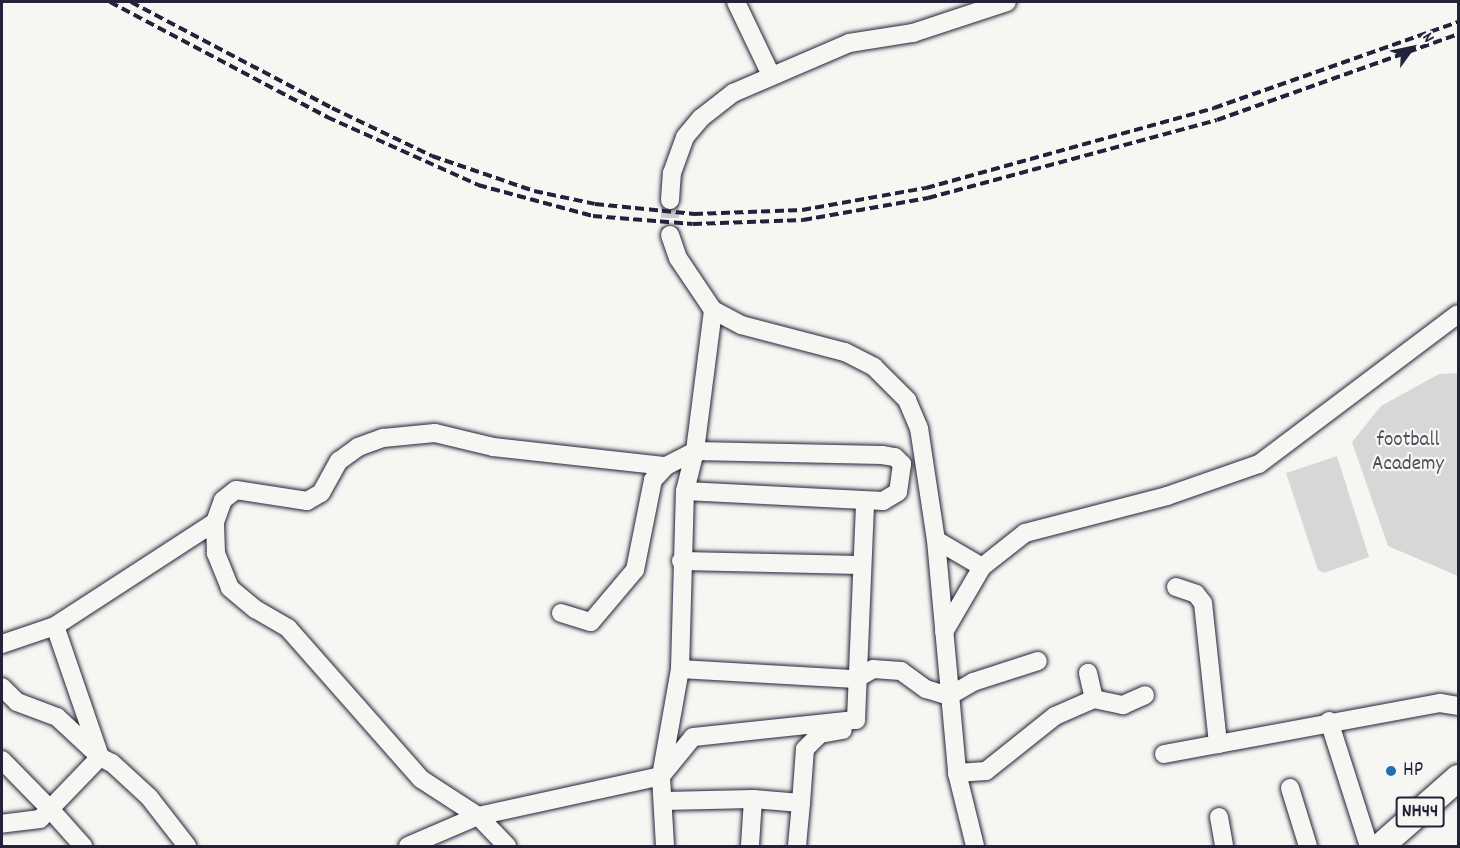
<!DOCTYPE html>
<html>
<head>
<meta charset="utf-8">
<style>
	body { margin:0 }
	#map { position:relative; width:1460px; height:848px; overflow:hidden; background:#f6f6f2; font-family:Dekko,sans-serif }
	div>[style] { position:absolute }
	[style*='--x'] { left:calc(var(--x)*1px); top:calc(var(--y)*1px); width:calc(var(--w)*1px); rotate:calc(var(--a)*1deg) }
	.green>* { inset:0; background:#d7d7d7 }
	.minor-tunnel>* { height:18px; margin-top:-9px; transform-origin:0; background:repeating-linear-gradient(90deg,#cccccd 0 18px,transparent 0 27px) }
	.roads { filter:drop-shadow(0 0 2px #22223b) drop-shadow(0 0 2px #22223b) }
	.minor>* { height:18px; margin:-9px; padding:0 9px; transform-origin:9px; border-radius:9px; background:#f6f6f2 }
	.highway>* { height:26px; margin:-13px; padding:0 13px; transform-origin:13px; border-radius:13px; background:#f6f6f2 }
	.rail>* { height:4px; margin-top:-2px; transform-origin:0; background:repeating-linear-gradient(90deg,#22223b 0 9px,transparent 0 13.5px) }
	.dots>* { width:16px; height:16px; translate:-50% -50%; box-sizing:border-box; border:3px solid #f6f6f2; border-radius:50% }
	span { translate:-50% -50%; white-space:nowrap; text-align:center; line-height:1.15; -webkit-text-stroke:4.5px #f6f6f2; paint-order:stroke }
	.shield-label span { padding:2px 4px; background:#f6f6f2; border:2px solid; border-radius:4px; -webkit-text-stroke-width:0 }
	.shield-label { font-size:20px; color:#22223b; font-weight:700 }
	.park-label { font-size:21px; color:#4f4f62 }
	.poi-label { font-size:21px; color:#22223b }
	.left { translate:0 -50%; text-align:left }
	.frame { position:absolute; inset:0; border:3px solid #22223b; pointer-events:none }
	.north { position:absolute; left:1382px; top:18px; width:60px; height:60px; -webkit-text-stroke:4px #f6f6f2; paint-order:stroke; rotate:57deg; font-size:16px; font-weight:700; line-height:24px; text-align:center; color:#22223b }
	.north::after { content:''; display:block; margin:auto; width:21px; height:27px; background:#22223b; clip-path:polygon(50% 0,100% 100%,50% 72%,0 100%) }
</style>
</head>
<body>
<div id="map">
	<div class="green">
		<i style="clip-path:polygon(1458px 373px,1458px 576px,1388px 546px,1352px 442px,1381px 406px,1439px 374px)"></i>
		<i style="clip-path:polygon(1337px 456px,1369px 557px,1324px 573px,1318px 570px,1286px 473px)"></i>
	</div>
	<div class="minor-tunnel">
		<i style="--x:670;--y:200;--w:35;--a:90"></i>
	</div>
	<div class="roads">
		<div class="minor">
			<i style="--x:736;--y:2;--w:81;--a:64.4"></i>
			<i style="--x:670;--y:200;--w:27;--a:-86"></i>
			<i style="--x:672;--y:173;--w:38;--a:-70"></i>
			<i style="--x:685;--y:137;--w:25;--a:-50"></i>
			<i style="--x:701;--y:118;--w:41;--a:-38"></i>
			<i style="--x:733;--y:93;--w:126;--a:-23.3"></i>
			<i style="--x:849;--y:43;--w:65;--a:-8.9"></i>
			<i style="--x:913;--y:33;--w:99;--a:-18.3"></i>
			<i style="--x:670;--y:235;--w:24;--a:71"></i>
			<i style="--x:678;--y:258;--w:63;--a:56.1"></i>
			<i style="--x:713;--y:310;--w:32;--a:28"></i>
			<i style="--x:741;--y:325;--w:107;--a:14.6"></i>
			<i style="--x:845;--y:352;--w:33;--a:27"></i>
			<i style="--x:874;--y:367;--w:47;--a:45"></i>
			<i style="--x:907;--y:400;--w:30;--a:67"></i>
			<i style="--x:919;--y:428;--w:113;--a:81.4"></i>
			<i style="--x:936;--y:540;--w:234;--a:84.8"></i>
			<i style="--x:957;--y:773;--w:75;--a:76.1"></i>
			<i style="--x:936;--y:540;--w:53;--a:30.4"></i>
			<i style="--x:982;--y:567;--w:75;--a:120.3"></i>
			<i style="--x:681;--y:561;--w:181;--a:1.3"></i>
			<i style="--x:982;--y:567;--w:55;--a:-38.3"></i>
			<i style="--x:1025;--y:533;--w:147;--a:-14.6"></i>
			<i style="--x:1167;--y:496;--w:97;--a:-19.2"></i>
			<i style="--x:1259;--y:464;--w:249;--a:-37"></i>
			<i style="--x:1176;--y:587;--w:21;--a:19"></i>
			<i style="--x:1196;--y:594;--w:11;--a:52"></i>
			<i style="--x:1203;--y:603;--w:142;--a:83.9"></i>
			<i style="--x:561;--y:613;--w:31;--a:17"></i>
			<i style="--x:591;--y:622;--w:68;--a:-49.8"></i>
			<i style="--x:635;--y:570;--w:92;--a:-78.7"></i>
			<i style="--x:653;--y:480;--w:19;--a:-47"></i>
			<i style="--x:55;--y:626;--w:139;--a:71"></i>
			<i style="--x:100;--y:757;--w:72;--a:133.9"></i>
			<i style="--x:50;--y:809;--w:50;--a:48.3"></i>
			<i style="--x:2;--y:644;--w:56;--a:-18.8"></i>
			<i style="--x:55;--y:626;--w:191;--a:-33"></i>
			<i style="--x:680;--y:669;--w:176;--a:3.3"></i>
			<i style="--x:856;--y:679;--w:20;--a:-30"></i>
			<i style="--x:873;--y:669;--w:28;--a:4"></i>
			<i style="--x:901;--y:671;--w:31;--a:36"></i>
			<i style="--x:926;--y:689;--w:24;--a:17"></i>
			<i style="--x:949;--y:696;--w:28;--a:-30"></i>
			<i style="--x:973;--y:682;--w:68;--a:-17.9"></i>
			<i style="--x:2;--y:687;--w:21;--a:45"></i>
			<i style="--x:17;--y:702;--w:43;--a:20.6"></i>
			<i style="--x:57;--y:717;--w:59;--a:42.9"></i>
			<i style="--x:100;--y:757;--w:13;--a:27"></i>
			<i style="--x:112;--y:763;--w:50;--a:42.6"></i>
			<i style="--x:149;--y:797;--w:62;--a:52.2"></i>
			<i style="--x:1094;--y:699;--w:30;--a:12"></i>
			<i style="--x:1123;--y:705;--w:24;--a:-24"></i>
			<i style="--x:1329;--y:721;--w:131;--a:72.3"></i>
			<i style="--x:1164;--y:754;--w:281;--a:-10.5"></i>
			<i style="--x:1440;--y:703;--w:18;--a:9"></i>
			<i style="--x:2;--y:760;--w:69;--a:45.6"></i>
			<i style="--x:50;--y:809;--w:14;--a:135"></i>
			<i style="--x:40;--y:819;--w:38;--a:173"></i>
			<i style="--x:957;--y:773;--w:29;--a:-4"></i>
			<i style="--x:986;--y:771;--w:88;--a:-38.6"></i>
			<i style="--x:1055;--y:716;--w:43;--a:-23.6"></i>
			<i style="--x:1094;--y:699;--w:27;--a:-103"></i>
			<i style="--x:1290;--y:788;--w:61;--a:72.8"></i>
			<i style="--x:753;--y:799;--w:48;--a:4.8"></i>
			<i style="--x:801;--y:803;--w:54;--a:-85.8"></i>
			<i style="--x:805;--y:749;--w:21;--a:-45"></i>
			<i style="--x:820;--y:734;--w:23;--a:-10"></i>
			<i style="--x:664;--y:801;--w:89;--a:-1.3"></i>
			<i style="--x:753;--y:799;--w:47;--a:93.7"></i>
			<i style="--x:1219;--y:817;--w:29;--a:80"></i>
			<i style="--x:408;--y:846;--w:76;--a:-23.2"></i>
			<i style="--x:478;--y:816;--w:187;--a:-12.3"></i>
			<i style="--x:661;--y:776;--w:109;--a:-79.9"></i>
			<i style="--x:680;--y:669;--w:178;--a:-88.4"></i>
			<i style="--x:685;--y:491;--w:41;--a:-76"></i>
			<i style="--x:695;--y:451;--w:142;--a:-82.7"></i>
			<i style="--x:507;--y:846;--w:42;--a:-134"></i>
			<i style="--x:478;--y:816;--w:68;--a:-147"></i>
			<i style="--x:421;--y:779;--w:201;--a:-131.4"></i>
			<i style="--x:288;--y:628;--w:38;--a:-150"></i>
			<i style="--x:255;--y:609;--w:33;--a:-140"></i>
			<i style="--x:230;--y:588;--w:38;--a:-112"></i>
			<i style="--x:216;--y:553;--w:31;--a:-92"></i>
			<i style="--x:215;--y:522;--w:23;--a:-70"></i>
			<i style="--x:223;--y:500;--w:16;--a:-38"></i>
			<i style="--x:236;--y:490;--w:72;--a:8.8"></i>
			<i style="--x:307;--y:501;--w:16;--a:-30"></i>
			<i style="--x:321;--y:493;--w:37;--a:-61"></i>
			<i style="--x:339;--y:461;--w:24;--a:-36"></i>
			<i style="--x:358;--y:447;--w:27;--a:-20"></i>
			<i style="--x:383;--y:438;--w:52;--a:-5.5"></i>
			<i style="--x:435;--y:433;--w:60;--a:13.6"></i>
			<i style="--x:493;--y:447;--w:174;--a:6.3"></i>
			<i style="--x:666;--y:466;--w:33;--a:-27"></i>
			<i style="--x:695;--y:451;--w:187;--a:1.2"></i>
			<i style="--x:882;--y:455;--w:13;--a:9"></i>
			<i style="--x:895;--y:457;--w:10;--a:45"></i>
			<i style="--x:902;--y:464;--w:28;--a:98"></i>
			<i style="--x:898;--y:492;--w:17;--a:149"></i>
			<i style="--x:883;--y:501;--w:198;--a:-177.1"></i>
			<i style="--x:665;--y:846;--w:70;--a:-93.3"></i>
			<i style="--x:661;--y:776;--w:50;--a:-50.6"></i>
			<i style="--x:693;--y:737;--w:164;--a:-6"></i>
			<i style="--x:856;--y:720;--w:217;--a:-87.6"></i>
			<i style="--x:797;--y:846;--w:43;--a:-84.7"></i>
		</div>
		<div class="highway">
			<i style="--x:1381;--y:846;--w:103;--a:-41.4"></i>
		</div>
	</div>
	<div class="rail">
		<i style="--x:110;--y:2;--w:246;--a:27.9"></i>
		<i style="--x:327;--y:117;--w:166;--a:24.2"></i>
		<i style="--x:478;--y:185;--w:119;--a:15.1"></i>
		<i style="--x:593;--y:216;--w:100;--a:4.6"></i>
		<i style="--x:693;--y:224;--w:110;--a:-2.1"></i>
		<i style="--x:803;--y:220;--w:127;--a:-10"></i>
		<i style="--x:928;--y:198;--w:299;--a:-15.1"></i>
		<i style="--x:1217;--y:120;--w:256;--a:-19.6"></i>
		<i style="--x:131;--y:2;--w:227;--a:27.8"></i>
		<i style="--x:332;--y:108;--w:111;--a:25.6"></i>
		<i style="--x:432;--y:156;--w:108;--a:18.9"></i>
		<i style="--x:534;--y:191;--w:62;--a:12"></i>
		<i style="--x:595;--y:204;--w:100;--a:5.8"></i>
		<i style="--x:694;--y:214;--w:108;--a:-2.1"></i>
		<i style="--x:802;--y:210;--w:126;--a:-10.1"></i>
		<i style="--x:926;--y:188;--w:299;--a:-15.5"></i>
		<i style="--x:1214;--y:108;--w:259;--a:-19.4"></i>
	</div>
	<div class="dots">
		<i style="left:1391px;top:771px;background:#1f6fb2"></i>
	</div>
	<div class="shield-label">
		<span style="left:1420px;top:812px">NH44</span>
	</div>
	<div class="park-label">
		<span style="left:1408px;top:453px">football<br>Academy</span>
	</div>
	<div class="poi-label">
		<span class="left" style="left:1403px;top:771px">HP</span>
	</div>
	<div class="frame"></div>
	<div class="north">N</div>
</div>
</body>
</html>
